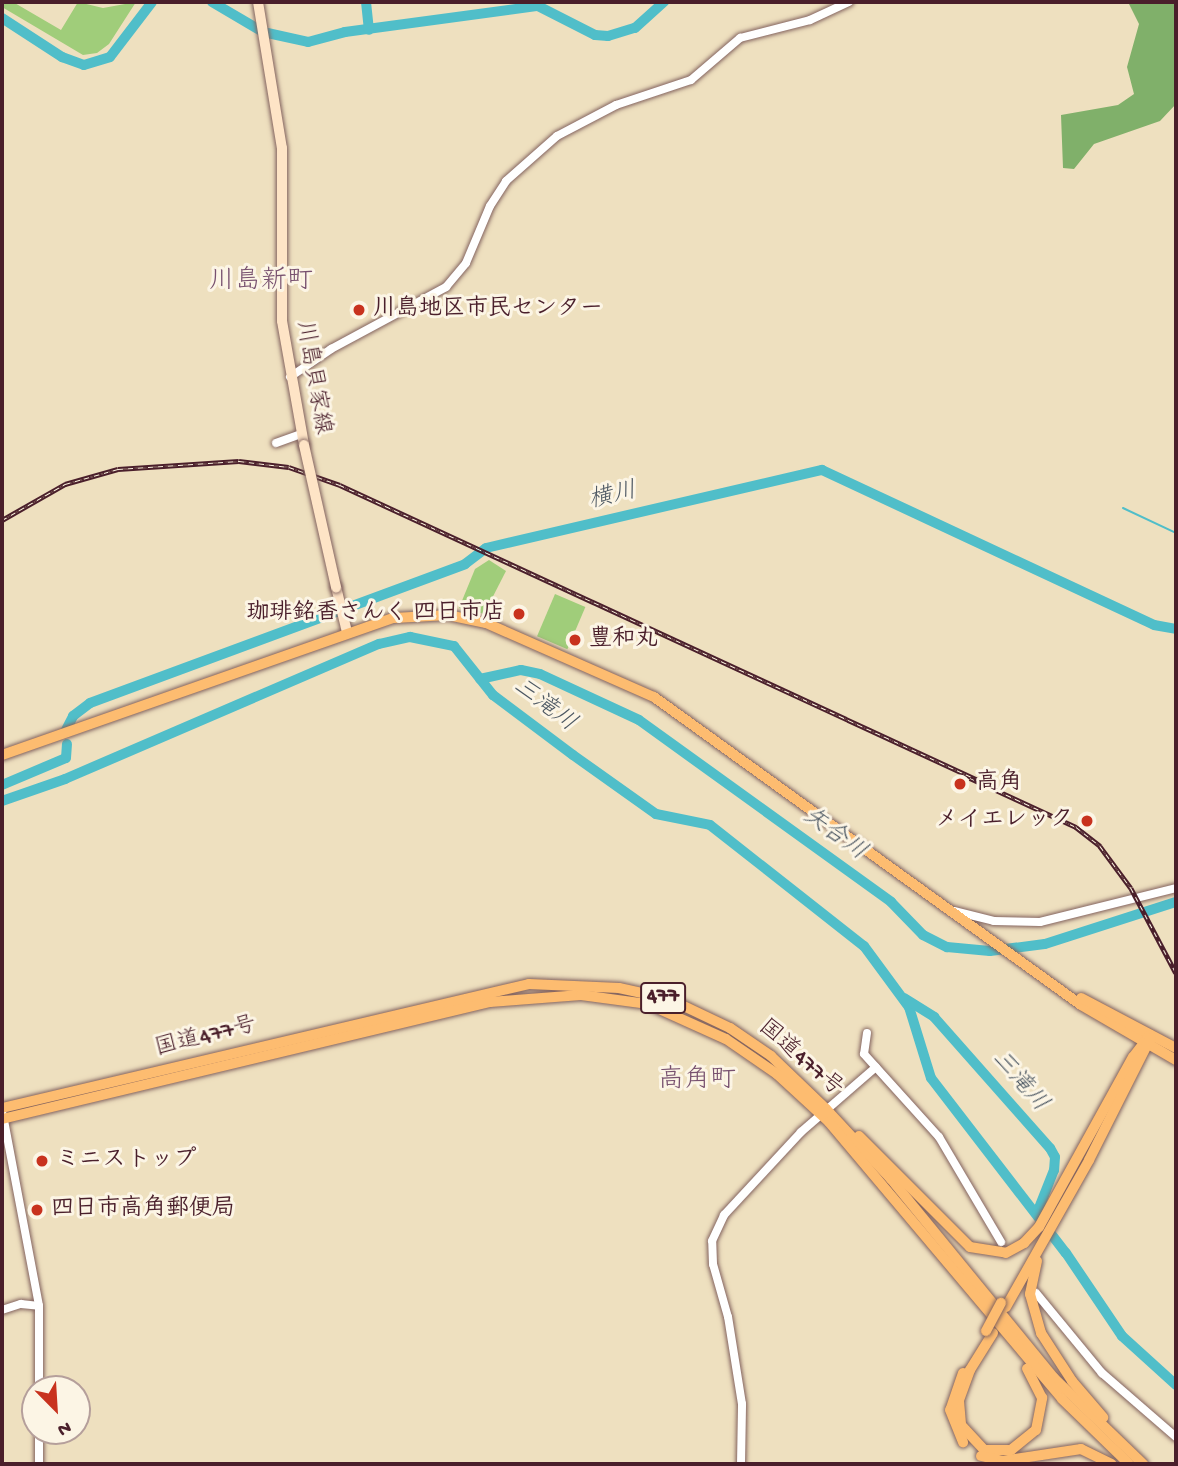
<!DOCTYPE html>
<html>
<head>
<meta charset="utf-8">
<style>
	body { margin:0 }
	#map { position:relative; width:1178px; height:1466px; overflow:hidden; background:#eee0bf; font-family:"Gochi Hand","Klee One",sans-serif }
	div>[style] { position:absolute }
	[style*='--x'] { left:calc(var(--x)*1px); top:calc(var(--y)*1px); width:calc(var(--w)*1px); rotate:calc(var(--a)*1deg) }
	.green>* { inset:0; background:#a0cd7a; transform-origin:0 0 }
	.forest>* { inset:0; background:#80b06a }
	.stream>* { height:2px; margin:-1px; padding:0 1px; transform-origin:1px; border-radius:1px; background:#50bec9 }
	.river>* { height:10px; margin:-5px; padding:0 5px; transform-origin:5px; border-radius:5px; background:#50bec9 }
	.roads { filter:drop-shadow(0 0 2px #83635f) drop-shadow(0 0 2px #83635f) }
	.tertiary>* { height:8px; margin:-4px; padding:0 4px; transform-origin:4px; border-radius:4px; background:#fff }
	.secondary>* { height:10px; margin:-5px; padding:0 5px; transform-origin:5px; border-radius:5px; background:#fee4c6 }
	.trunk>* { height:10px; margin:-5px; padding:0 5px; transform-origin:5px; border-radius:5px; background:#fdbc70 }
	.rail>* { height:4.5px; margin-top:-2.25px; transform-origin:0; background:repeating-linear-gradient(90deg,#fcf5e5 0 5px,#4a1f2b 0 10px); box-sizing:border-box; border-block:2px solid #4a1f2b }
	.bridges { filter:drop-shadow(0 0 2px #83635f) drop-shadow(0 0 2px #83635f) }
	.secondary-bridge>* { height:10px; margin:-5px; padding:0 5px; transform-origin:5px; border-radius:5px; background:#fee4c6 }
	.trunk-bridge>* { height:10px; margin:-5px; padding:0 5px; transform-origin:5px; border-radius:5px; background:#fdbc70 }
	.dots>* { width:19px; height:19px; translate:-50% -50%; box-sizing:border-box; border:4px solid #fcf5e5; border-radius:50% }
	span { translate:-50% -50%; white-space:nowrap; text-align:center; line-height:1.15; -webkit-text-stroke:6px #fcf5e5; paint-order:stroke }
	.shield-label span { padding:2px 5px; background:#fcf5e5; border:2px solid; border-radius:5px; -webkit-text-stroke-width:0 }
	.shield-label { font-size:21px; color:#4a1f2b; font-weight:700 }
	.poi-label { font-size:23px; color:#4a1f2b; font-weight:700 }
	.left { translate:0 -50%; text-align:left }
	.right { translate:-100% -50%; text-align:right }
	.street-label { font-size:23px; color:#4a1f2b }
	.water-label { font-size:24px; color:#4c5762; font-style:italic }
	.quarter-label { font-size:26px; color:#78516f }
	.frame { position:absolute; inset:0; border:4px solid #4a1f2b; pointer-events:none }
	.north { position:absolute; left:21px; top:1375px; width:70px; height:70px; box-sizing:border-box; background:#fcf5e5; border:2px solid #b59f9b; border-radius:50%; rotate:156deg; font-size:19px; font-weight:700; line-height:28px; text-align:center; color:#4a1f2b }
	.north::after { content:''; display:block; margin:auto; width:24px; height:32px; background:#c8321e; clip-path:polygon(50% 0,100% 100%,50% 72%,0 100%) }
</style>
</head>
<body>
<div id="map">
	<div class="green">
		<i style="clip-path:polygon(2px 2px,13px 2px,61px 30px,78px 2px,103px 8px,136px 2px,109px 44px,97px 53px,83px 55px,2px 7px)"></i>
		<i style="clip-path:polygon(489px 560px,506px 571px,484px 614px,459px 608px,475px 569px)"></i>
		<i style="left:555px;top:594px;width:33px;height:46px;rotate:23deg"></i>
	</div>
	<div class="forest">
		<i style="clip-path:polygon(1128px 2px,1176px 2px,1176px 104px,1160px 121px,1094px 144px,1074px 169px,1063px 168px,1061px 115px,1118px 105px,1134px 94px,1127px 67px,1139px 24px)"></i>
	</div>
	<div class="stream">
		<i style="--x:1123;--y:508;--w:59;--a:25.3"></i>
	</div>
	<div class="river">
		<i style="--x:212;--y:2;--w:59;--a:30.5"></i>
		<i style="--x:263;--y:32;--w:46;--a:12.5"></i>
		<i style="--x:308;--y:42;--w:38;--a:-15"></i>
		<i style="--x:345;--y:32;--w:195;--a:-7.7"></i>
		<i style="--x:538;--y:6;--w:64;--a:27"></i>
		<i style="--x:595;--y:35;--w:13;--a:4"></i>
		<i style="--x:608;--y:36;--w:28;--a:-17"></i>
		<i style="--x:635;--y:28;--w:39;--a:-42"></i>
		<i style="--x:366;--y:2;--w:28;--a:84"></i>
		<i style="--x:2;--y:18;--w:72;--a:33"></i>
		<i style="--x:62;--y:57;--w:23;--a:20"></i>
		<i style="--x:84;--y:65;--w:27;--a:-17"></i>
		<i style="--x:110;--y:57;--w:69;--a:-52.6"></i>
		<i style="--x:480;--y:679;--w:42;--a:-12.4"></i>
		<i style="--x:521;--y:670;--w:19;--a:12"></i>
		<i style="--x:540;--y:674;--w:109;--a:24.9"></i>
		<i style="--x:639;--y:720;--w:311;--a:35.8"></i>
		<i style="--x:891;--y:902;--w:46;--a:45.9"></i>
		<i style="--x:923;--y:935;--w:27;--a:27"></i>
		<i style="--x:947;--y:947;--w:43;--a:5.3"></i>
		<i style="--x:990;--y:951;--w:55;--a:-7.3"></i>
		<i style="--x:1045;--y:944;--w:138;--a:-17.8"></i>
		<i style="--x:66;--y:730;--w:16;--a:-63"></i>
		<i style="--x:73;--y:716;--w:21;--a:-37"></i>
		<i style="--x:90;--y:703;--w:400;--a:-20.3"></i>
		<i style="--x:465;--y:564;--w:26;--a:-37"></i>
		<i style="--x:486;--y:548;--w:345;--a:-13.1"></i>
		<i style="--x:822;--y:470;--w:366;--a:25"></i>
		<i style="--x:1154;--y:625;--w:22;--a:10"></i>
		<i style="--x:2;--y:785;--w:69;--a:-22.9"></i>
		<i style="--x:66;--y:758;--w:14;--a:-86"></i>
		<i style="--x:2;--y:801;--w:67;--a:-19.2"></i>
		<i style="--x:65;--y:779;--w:342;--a:-23.3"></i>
		<i style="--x:379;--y:644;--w:32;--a:-13"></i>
		<i style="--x:410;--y:637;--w:45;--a:11.6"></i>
		<i style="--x:454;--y:646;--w:63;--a:51.5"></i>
		<i style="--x:493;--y:695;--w:100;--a:36.9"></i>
		<i style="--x:573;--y:755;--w:102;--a:35.4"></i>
		<i style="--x:656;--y:814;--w:55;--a:11.5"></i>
		<i style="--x:710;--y:825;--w:196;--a:38.2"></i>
		<i style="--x:864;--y:946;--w:76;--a:53.6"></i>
		<i style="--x:909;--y:1007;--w:74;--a:72.8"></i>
		<i style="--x:931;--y:1078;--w:221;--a:52.4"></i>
		<i style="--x:1066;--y:1253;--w:100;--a:56"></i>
		<i style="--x:1122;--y:1336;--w:73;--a:42.2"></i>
		<i style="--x:904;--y:998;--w:36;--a:32"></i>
		<i style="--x:934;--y:1017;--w:175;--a:48.5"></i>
		<i style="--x:1050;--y:1148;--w:10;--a:61"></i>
		<i style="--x:1055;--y:1157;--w:13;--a:94"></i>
		<i style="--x:1054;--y:1170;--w:46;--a:111.6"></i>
	</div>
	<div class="roads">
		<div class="tertiary">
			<i style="--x:290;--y:377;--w:50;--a:-34.3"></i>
			<i style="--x:331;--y:349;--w:131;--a:-28.3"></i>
			<i style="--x:446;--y:287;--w:31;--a:-50"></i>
			<i style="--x:466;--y:263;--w:62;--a:-67.2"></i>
			<i style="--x:490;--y:206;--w:30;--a:-57"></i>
			<i style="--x:506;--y:181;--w:68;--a:-41.4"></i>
			<i style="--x:557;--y:136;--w:67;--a:-27.7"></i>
			<i style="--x:616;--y:105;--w:79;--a:-18.4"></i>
			<i style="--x:691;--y:80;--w:65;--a:-40.6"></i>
			<i style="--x:740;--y:38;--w:72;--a:-14.4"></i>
			<i style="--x:810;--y:20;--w:43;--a:-24.8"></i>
			<i style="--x:276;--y:443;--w:27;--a:-20"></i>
			<i style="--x:954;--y:911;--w:41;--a:14"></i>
			<i style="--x:994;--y:921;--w:46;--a:1.2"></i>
			<i style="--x:1040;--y:922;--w:140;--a:-14"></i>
			<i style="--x:867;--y:1033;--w:21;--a:98"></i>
			<i style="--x:864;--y:1054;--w:112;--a:47.9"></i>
			<i style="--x:939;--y:1137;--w:122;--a:59.4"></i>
			<i style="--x:3;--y:1115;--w:194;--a:79.3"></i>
			<i style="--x:39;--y:1306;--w:83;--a:90"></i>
			<i style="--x:1036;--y:1293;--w:104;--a:50.5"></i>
			<i style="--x:1102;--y:1373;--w:98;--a:40.9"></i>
			<i style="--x:2;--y:1310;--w:20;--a:-18"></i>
			<i style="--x:21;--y:1304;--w:18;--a:6"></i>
			<i style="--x:39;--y:1431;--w:33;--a:90"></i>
			<i style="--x:741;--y:1464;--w:60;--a:-89"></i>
			<i style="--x:742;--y:1404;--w:88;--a:-99.1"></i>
			<i style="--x:728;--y:1317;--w:55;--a:-105.8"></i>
			<i style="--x:713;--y:1264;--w:23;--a:-92"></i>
			<i style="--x:712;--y:1241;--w:29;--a:-65"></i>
			<i style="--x:724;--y:1215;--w:113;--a:-47.1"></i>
			<i style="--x:801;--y:1132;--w:99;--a:-40.9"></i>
		</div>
		<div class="secondary">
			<i style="--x:258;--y:2;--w:148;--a:80.7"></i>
			<i style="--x:282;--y:148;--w:173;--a:90"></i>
			<i style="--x:282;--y:321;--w:126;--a:79.9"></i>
			<i style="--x:336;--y:587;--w:46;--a:76.3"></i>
		</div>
		<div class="trunk">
			<i style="--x:2;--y:755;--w:415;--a:-19.3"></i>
			<i style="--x:394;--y:618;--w:54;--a:-3.2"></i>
			<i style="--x:448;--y:615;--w:39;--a:12"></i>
			<i style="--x:486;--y:623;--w:184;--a:23.8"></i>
			<i style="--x:654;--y:697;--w:526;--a:35.8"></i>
			<i style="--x:1081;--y:1005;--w:110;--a:30.1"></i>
			<i style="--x:1081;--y:998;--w:107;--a:27.8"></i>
			<i style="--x:2;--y:1108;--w:541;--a:-13.24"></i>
			<i style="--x:529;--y:984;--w:90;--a:2.5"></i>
			<i style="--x:619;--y:988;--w:51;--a:12.4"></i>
			<i style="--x:669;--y:999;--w:68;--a:25.4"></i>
			<i style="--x:730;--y:1028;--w:50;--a:34.3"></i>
			<i style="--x:771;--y:1056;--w:76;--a:43.9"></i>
			<i style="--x:826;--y:1109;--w:96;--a:47.1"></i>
			<i style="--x:891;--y:1179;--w:257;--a:50.7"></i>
			<i style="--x:1054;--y:1378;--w:124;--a:44"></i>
			<i style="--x:2;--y:1119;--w:502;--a:-13.48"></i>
			<i style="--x:490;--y:1002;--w:91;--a:-4.4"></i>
			<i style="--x:581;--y:995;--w:68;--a:7.7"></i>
			<i style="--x:648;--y:1004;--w:85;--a:24.2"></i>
			<i style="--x:726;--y:1039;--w:62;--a:34.5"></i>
			<i style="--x:777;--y:1074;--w:71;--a:42.7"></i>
			<i style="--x:829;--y:1122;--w:362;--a:49.9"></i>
			<i style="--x:1062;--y:1399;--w:93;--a:44.1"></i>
			<i style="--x:859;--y:1136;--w:157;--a:45"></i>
			<i style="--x:970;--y:1247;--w:36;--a:9"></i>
			<i style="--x:1006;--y:1253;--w:21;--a:-29"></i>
			<i style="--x:1024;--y:1243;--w:22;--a:-47"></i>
			<i style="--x:1039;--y:1227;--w:194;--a:-61.1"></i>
			<i style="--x:1133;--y:1057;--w:28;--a:-52"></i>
			<i style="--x:1037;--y:1261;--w:34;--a:102"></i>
			<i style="--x:1030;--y:1294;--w:41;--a:74.2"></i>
			<i style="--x:1041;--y:1333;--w:57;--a:57.1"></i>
			<i style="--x:1072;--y:1381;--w:48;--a:49.3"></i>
			<i style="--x:1006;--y:1307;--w:169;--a:-60.5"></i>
			<i style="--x:1089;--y:1160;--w:136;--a:-63.2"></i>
			<i style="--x:993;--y:1333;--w:44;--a:121.9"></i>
			<i style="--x:970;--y:1370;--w:33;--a:110"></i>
			<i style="--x:959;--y:1401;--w:24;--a:85"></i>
			<i style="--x:961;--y:1425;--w:34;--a:47"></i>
			<i style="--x:984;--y:1450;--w:27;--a:0"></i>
			<i style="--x:1011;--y:1450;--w:32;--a:-39"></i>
			<i style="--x:1036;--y:1430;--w:33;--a:-79"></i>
			<i style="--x:1042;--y:1398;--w:33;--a:-117"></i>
			<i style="--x:963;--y:1373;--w:39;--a:109"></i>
			<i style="--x:950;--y:1410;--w:35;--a:68"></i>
			<i style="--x:981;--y:1456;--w:22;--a:13"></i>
			<i style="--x:1002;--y:1461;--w:80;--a:-8.6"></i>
			<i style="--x:1081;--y:1449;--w:34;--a:26"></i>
		</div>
	</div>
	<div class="rail">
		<i style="--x:2;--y:520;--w:73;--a:-29.7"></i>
		<i style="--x:65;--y:484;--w:55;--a:-15.8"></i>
		<i style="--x:118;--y:469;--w:121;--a:-3.8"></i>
		<i style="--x:239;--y:461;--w:50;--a:6.8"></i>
		<i style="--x:289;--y:467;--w:54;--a:19.4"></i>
		<i style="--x:340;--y:485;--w:703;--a:24.81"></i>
		<i style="--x:970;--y:778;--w:117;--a:24.8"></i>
		<i style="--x:1076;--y:827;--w:31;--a:38"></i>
		<i style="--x:1100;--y:846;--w:52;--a:53.6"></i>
		<i style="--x:1131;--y:888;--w:96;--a:62.1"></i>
	</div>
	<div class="bridges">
		<div class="secondary-bridge">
			<i style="--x:304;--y:445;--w:146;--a:77.3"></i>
		</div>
		<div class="trunk-bridge">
			<i style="--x:986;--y:1331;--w:32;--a:-62"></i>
		</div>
	</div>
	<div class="dots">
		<i style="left:359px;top:310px;background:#c8321e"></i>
		<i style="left:519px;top:614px;background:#c8321e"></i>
		<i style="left:575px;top:640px;background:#c8321e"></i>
		<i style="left:960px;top:784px;background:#c8321e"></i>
		<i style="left:1087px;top:821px;background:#c8321e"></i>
		<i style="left:42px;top:1161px;background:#c8321e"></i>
		<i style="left:37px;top:1210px;background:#c8321e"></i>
	</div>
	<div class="shield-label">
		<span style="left:663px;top:998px">477</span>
	</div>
	<div class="poi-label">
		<span class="left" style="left:373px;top:310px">川島地区市民センター</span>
		<span class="right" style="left:505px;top:614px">珈琲銘香さんく 四日市店</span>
		<span class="left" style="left:589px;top:640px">豊和丸</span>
		<span class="left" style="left:976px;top:784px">高角</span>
		<span class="right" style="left:1073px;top:821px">メイエレック</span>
		<span class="left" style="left:56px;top:1161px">ミニストップ</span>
		<span class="left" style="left:51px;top:1210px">四日市高角郵便局</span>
	</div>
	<div class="street-label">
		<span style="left:312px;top:378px;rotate:80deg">川島貝家線</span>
		<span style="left:206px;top:1038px;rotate:-14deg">国道477号</span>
		<span style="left:800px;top:1059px;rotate:41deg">国道477号</span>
	</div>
	<div class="water-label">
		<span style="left:613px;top:497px;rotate:-13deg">横川</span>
		<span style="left:544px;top:706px;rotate:37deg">三滝川</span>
		<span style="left:834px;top:835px;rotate:36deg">矢合川</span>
		<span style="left:1019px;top:1082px;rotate:49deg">三滝川</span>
	</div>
	<div class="quarter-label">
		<span style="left:261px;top:283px">川島新町</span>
		<span style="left:697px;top:1082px">高角町</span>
	</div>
	<div class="frame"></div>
	<div class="north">N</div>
</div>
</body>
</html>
